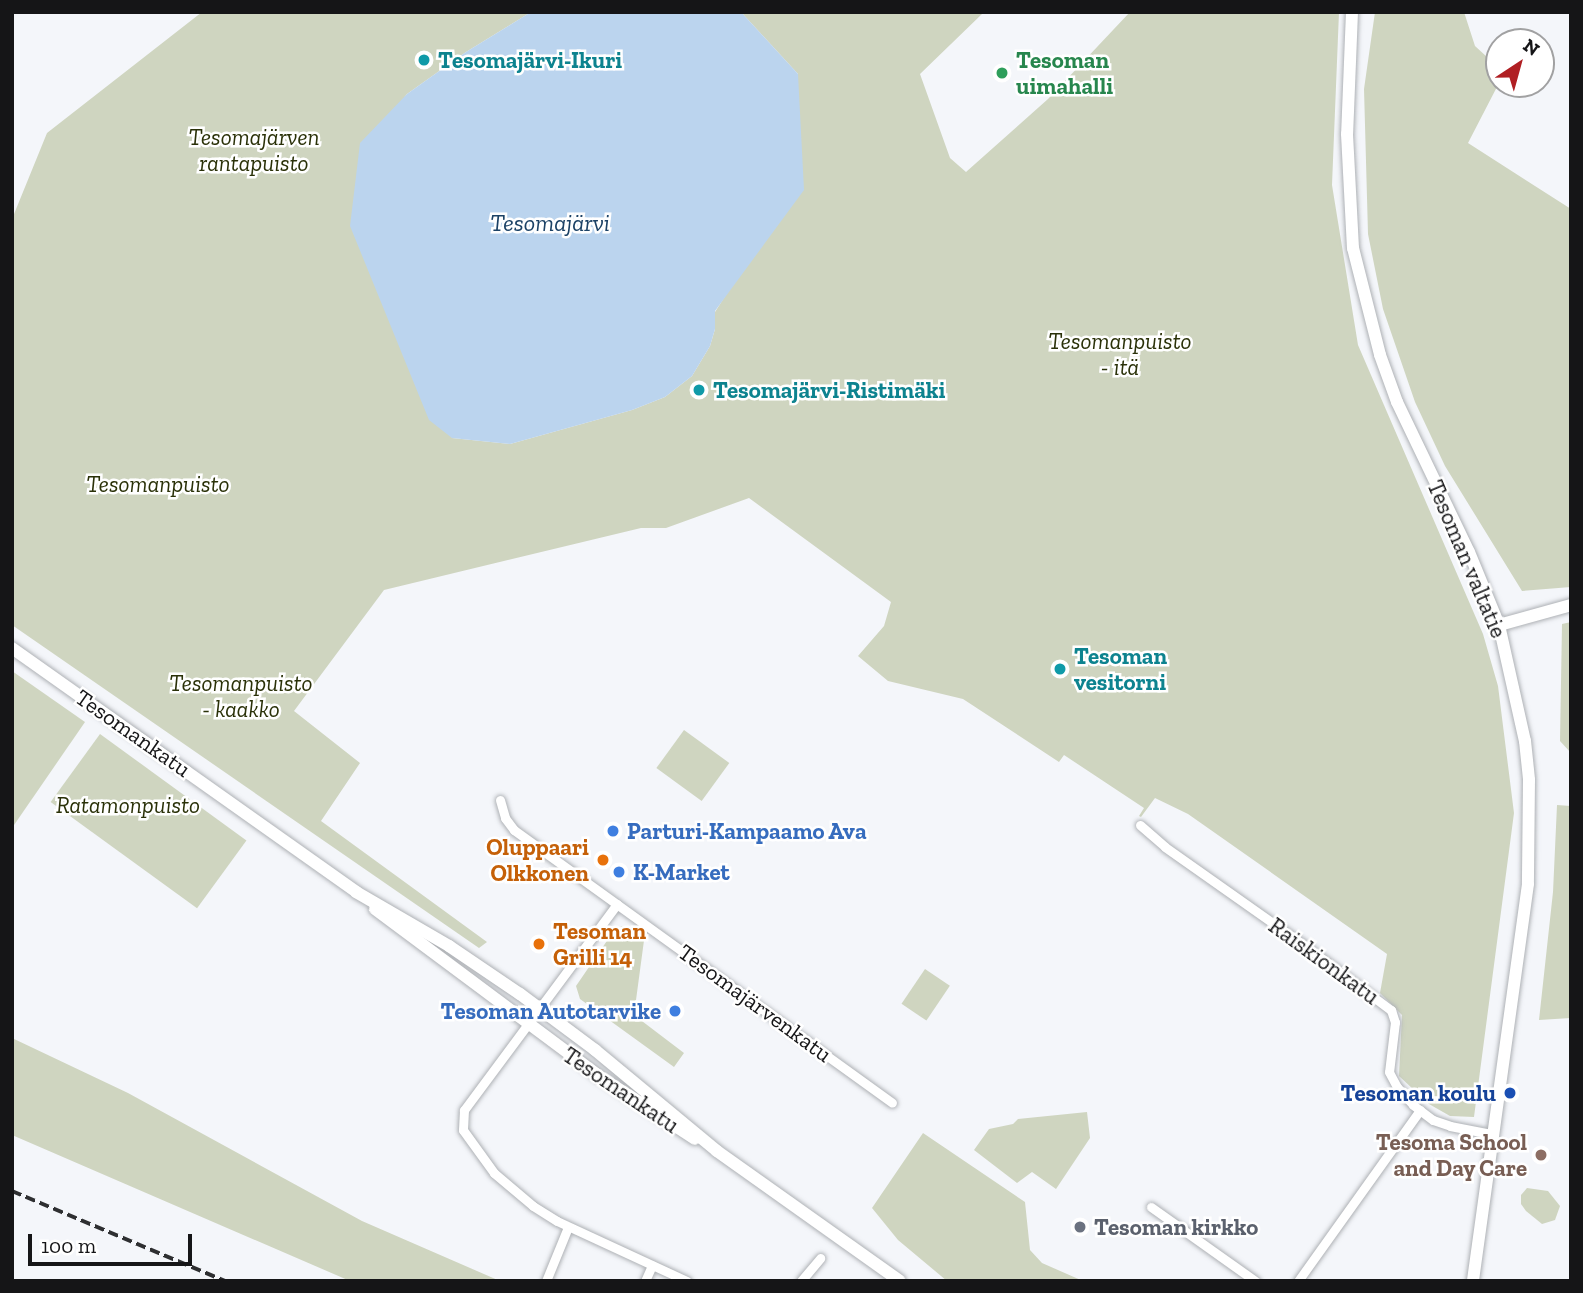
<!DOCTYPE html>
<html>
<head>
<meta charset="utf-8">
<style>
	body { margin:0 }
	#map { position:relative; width:1583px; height:1293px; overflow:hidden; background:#f4f6fa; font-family:"Zilla Slab",serif }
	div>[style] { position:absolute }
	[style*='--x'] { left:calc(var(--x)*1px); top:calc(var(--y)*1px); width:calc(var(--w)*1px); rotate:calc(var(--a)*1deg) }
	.green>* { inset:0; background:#cfd5c0; transform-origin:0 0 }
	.water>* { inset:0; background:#bbd4ee }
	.roads { filter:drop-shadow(0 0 2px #aeb1b5) drop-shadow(0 0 2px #aeb1b5) }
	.street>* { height:9px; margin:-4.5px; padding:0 4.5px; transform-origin:4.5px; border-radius:4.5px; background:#fff }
	.secondary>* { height:12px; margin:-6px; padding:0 6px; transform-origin:6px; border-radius:6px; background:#fff }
	.rail>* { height:3.5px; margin-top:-1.75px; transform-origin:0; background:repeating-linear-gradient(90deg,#2e2f31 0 10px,transparent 0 15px) }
	.dots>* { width:19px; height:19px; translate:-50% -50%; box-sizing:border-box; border:4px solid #fff; border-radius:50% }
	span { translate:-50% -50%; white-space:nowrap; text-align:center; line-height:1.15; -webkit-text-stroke:5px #fff; paint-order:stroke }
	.culture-label { font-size:23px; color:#0d838f; font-weight:700 }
	.left { translate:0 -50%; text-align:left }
	.leisure-label { font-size:23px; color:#27864d; font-weight:700 }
	.park-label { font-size:23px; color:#2a3108; font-style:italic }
	.street-label { font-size:23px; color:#151517 }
	.shop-label { font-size:23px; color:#366cbe; font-weight:700 }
	.right { translate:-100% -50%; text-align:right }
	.food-label { font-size:23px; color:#c56008; font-weight:700 }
	.transit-label { font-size:23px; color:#164399; font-weight:700 }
	.education-label { font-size:23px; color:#785e54; font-weight:700 }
	.worship-label { font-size:23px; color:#5b616d; font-weight:700 }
	.water-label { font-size:24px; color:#1c4266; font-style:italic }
	.frame { position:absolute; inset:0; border:14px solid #151517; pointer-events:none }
	.north { position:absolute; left:1485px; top:28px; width:70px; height:70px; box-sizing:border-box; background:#fff; border:2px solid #a1a1a2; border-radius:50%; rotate:36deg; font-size:19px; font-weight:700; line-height:28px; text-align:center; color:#151517 }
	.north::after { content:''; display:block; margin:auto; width:24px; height:32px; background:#b01f23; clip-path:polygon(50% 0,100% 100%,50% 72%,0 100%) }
	.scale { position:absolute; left:28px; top:1234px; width:164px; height:32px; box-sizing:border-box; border:4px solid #151517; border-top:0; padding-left:9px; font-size:21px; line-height:24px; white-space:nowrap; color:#151517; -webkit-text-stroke:5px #fff; paint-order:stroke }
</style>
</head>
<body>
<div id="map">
	<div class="green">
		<i style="clip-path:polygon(202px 12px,531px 12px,466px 52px,407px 94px,386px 120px,452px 438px,510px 444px,632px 410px,665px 397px,692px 376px,710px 346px,715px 329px,715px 312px,741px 271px,798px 74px,741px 12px,980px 12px,982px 14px,920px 74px,950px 158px,966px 172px,1048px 99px,1130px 12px,1339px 12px,1332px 185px,1358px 345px,1483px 634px,1498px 686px,1514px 813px,1474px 1117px,1450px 1116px,1429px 1104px,1399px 1076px,1402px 1015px,1380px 993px,1387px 954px,1188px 814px,1155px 798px,1141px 817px,1139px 816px,1144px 808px,1064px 755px,1059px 762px,963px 699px,888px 681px,858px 656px,884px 626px,891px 602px,749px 498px,666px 528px,641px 528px,384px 590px,294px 711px,360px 763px,321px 821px,487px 942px,479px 948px,12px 625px,12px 219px,47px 133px)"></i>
		<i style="clip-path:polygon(1375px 12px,1464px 12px,1475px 46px,1499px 68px,1499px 83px,1468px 143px,1571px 209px,1571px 587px,1522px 591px,1445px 466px,1415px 402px,1383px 309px,1368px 234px,1364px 89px)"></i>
		<i style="clip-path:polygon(1571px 622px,1571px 753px,1560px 741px,1562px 624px)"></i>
		<i style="clip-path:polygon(12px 671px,85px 722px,12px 828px)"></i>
		<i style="left:684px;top:730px;width:56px;height:47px;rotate:36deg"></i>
		<i style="left:100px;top:734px;width:181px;height:84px;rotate:36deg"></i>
		<i style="clip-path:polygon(1557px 805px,1571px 806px,1571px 1018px,1539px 1020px,1553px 892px)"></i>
		<i style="clip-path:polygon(622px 926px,633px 927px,645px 933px,634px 1015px,684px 1053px,674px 1067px,580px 999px,576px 986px,613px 932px)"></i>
		<i style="left:925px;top:969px;width:30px;height:42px;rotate:34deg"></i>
		<i style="clip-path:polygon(12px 1038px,128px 1093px,362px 1221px,500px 1281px,350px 1281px,12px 1135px)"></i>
		<i style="clip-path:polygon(1087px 1112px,1090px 1138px,1056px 1189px,1032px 1172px,1017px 1183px,974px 1150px,989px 1129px,1013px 1124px,1018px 1119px)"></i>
		<i style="clip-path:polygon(923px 1133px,1025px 1202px,1030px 1250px,1042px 1263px,1083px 1281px,947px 1281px,898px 1240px,872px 1208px)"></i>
		<i style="clip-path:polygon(1527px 1188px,1548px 1191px,1560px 1206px,1555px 1220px,1542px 1224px,1526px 1211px,1521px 1204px,1521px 1195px)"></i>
	</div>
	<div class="water">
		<i style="clip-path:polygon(531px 12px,741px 12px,798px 74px,804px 190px,715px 311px,715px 329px,710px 346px,692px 376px,665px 397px,632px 410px,510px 444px,452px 438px,429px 420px,350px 226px,360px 143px,407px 94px,466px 52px)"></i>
	</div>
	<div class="roads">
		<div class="street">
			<i style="--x:500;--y:800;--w:19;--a:74"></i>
			<i style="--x:505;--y:818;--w:15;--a:53"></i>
			<i style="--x:514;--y:830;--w:466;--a:35.8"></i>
			<i style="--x:1140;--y:825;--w:33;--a:41"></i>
			<i style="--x:1165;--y:847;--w:175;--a:35.2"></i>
			<i style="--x:1308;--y:948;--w:104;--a:36.8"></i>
			<i style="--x:1391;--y:1010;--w:13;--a:72"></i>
			<i style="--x:1395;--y:1022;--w:50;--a:96.8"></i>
			<i style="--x:1389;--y:1072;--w:17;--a:62"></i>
			<i style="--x:1397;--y:1087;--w:24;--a:48"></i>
			<i style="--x:1413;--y:1105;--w:25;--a:37"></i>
			<i style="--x:1433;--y:1120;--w:18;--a:19"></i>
			<i style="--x:1450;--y:1126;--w:42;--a:11"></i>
			<i style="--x:617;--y:904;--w:257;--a:126.6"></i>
			<i style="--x:464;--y:1110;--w:20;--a:93"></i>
			<i style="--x:463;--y:1130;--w:53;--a:54.2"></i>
			<i style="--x:494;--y:1173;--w:51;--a:40.2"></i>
			<i style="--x:533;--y:1206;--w:28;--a:32"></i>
			<i style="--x:557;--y:1221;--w:143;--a:24.8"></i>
			<i style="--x:1151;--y:1207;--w:128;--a:35.4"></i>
			<i style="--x:546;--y:1281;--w:58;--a:-67.8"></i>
			<i style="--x:645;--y:1281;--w:17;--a:-66"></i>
			<i style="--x:801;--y:1281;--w:30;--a:-50"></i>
			<i style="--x:1298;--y:1281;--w:210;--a:-54.5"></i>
		</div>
		<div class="secondary">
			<i style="--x:1352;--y:12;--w:122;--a:92.3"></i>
			<i style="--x:1347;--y:134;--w:114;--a:87"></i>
			<i style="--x:1353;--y:248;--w:110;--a:75.8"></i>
			<i style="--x:1380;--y:355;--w:50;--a:70.1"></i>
			<i style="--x:1397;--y:402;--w:166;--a:64.4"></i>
			<i style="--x:1469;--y:552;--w:79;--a:67.7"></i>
			<i style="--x:1499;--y:625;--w:119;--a:77.4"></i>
			<i style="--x:1525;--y:741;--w:39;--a:84"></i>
			<i style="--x:1529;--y:780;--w:104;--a:90.6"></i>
			<i style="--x:1528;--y:884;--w:401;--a:97.9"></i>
			<i style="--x:1499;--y:625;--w:75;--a:-15.5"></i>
			<i style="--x:12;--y:648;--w:422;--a:35.3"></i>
			<i style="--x:356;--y:892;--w:108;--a:30.1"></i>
			<i style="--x:449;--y:946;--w:86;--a:34.1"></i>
			<i style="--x:520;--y:994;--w:94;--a:36.7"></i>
			<i style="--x:595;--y:1050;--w:158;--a:39.6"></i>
			<i style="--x:717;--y:1151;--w:224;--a:35.4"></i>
			<i style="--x:375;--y:909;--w:276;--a:36.7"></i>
			<i style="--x:596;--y:1074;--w:118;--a:33.3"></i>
		</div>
	</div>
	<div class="rail">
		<i style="--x:12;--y:1191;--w:231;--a:22.9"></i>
	</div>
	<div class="dots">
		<i style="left:424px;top:60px;background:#0f9aa8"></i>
		<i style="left:1002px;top:73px;background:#2e9e5b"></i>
		<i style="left:699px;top:390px;background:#0f9aa8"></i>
		<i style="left:1060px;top:669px;background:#0f9aa8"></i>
		<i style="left:613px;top:831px;background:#3f7fe0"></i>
		<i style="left:603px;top:860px;background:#e8710a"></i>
		<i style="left:619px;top:872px;background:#3f7fe0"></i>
		<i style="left:539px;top:944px;background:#e8710a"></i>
		<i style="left:675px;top:1011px;background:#3f7fe0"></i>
		<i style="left:1510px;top:1093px;background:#1a4fb4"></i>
		<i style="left:1541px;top:1155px;background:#8d6e63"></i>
		<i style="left:1080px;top:1227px;background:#6b7280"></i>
	</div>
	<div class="culture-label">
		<span class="left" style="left:438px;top:60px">Tesomajärvi-Ikuri</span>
		<span class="left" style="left:713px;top:390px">Tesomajärvi-Ristimäki</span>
		<span class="left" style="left:1074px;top:669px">Tesoman<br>vesitorni</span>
	</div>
	<div class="leisure-label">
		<span class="left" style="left:1016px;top:73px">Tesoman<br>uimahalli</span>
	</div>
	<div class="park-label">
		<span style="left:254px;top:150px">Tesomajärven<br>rantapuisto</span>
		<span style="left:1120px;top:354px">Tesomanpuisto<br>- itä</span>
		<span style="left:158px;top:484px">Tesomanpuisto</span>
		<span style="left:241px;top:696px">Tesomanpuisto<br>- kaakko</span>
		<span style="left:128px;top:805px">Ratamonpuisto</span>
	</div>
	<div class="street-label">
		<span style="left:1467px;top:559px;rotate:67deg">Tesoman valtatie</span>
		<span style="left:133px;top:733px;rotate:35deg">Tesomankatu</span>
		<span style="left:1324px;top:961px;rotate:36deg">Raiskionkatu</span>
		<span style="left:755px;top:1003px;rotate:36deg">Tesomajärvenkatu</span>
		<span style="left:621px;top:1090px;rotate:34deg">Tesomankatu</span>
	</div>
	<div class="shop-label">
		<span class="left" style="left:627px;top:831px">Parturi-Kampaamo Ava</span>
		<span class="left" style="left:633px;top:872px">K-Market</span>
		<span class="right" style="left:661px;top:1011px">Tesoman Autotarvike</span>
	</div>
	<div class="food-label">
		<span class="right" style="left:589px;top:860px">Oluppaari<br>Olkkonen</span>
		<span class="left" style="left:553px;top:944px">Tesoman<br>Grilli 14</span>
	</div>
	<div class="transit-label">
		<span class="right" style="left:1496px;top:1093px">Tesoman koulu</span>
	</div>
	<div class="education-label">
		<span class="right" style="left:1527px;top:1155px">Tesoma School<br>and Day Care</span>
	</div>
	<div class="worship-label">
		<span class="left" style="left:1094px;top:1227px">Tesoman kirkko</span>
	</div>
	<div class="water-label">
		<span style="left:550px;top:223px">Tesomajärvi</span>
	</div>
	<div class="frame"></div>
	<div class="north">N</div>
	<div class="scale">100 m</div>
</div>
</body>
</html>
